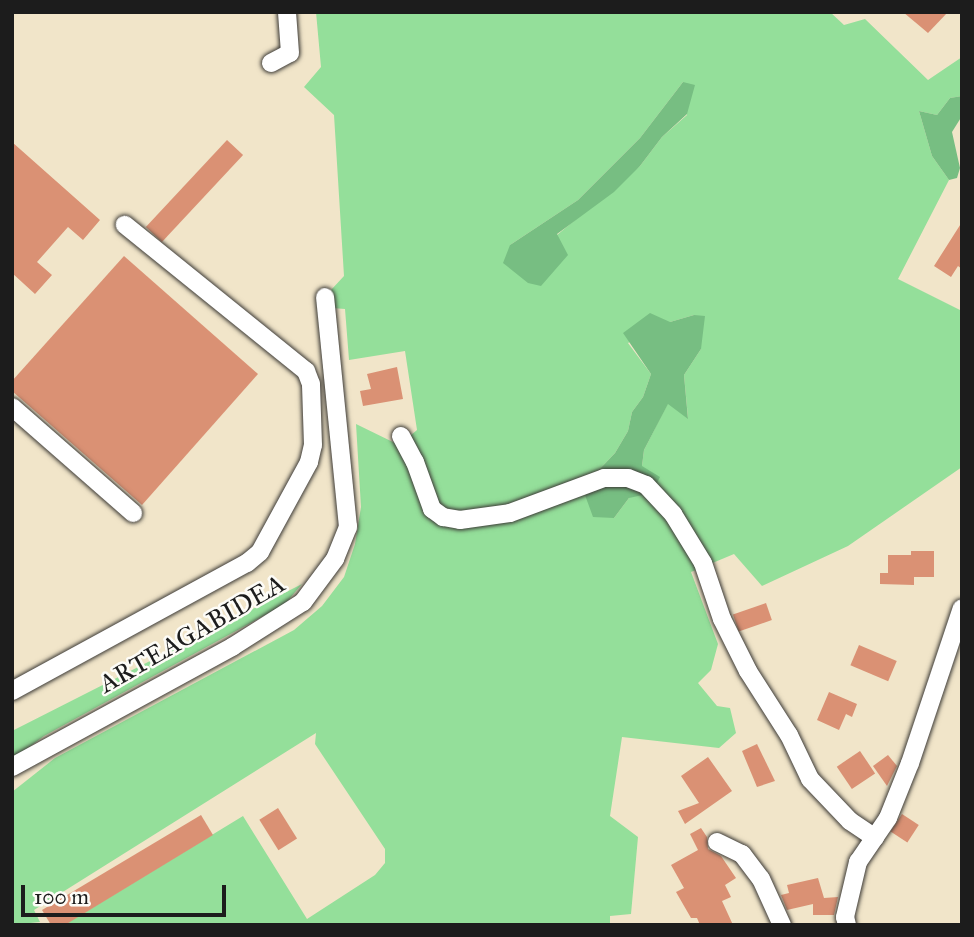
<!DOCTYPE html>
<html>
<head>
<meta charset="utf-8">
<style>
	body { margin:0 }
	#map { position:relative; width:974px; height:937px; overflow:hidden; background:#f1e5c9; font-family:"IM FELL Great Primer",serif }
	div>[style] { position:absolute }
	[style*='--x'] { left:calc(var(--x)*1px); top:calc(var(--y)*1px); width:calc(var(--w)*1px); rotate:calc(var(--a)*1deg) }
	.green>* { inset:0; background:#94df9a }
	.forest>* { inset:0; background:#77be82 }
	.building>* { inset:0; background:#da9174; transform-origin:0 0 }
	.roads { filter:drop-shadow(0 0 2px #3c3a36) drop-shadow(0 0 2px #3c3a36) }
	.minor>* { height:18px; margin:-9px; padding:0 9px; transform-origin:9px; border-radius:9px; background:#fff }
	span { translate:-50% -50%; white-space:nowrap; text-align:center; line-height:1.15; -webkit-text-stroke:5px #fdfcf7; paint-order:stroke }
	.street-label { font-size:26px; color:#1c1c1c }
	.frame { position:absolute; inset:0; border:14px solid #1c1c1c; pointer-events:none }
	.scale { position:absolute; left:21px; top:885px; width:205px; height:32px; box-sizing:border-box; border:4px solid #1c1c1c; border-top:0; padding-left:9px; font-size:21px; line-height:24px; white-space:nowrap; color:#1c1c1c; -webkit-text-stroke:5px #fdfcf7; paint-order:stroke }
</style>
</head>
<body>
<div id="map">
	<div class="green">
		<i style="clip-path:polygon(evenodd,316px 12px,830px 12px,844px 25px,865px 19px,928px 80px,962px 57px,962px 96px,950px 98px,937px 115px,919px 111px,932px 156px,949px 180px,898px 279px,962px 311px,962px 467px,848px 546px,762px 586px,734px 554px,691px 572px,718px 644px,711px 670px,698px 683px,717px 706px,730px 708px,736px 733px,719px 748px,622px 737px,610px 816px,638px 837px,631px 914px,610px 916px,610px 925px,64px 925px,243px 816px,307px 919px,375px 875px,385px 863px,385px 849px,315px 744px,316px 733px,34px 910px,40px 922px,12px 925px,12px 792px,55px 758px,294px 630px,322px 606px,344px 577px,355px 544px,361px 507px,356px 424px,399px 445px,417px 430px,405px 351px,349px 360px,345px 309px,332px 308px,331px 290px,344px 276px,334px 115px,304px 87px,321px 67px,316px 12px,683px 82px,687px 115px,662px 137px,640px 166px,557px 235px,510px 245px,578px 200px,640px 138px,683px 82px,316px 12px,694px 315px,701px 349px,684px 375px,688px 418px,668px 403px,644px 450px,642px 466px,629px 498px,614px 518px,596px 473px,615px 453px,628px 431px,632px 412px,643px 397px,651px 374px,628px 343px,670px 322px,694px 315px)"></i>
		<i style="clip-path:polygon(302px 584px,285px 604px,44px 736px,12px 760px,12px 731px)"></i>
	</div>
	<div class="forest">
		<i style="clip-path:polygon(683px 82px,695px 85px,687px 114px,662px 137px,640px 166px,614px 192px,557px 234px,568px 255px,541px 286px,528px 283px,503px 263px,510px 245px,578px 200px,640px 138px)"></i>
		<i style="clip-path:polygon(962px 96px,962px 116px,952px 132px,960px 168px,957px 178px,949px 180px,932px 156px,919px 111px,937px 115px,950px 98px)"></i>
		<i style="clip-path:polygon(650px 313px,670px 322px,694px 315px,705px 316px,701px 349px,684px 375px,688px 419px,668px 404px,644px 450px,642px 466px,660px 477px,652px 493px,629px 498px,614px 518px,593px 517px,585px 495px,596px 473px,615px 453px,628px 431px,632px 412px,643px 397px,651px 374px,623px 333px)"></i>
	</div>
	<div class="building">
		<i style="clip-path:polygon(903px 12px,948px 12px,928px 33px)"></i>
		<i style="left:227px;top:140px;width:22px;height:119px;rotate:43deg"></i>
		<i style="clip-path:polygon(12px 142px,100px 220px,83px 240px,68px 227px,37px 262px,52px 275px,35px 294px,12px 273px)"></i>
		<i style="clip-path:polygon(962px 222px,962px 269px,958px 266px,951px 277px,934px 266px)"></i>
		<i style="clip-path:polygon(124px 256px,258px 374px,142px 505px,12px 391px,12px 381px)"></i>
		<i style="clip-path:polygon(397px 367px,403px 399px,363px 406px,360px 391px,371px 389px,367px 374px)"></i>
		<i style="clip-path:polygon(911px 551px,934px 551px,934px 577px,914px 577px,914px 585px,880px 584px,880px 573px,888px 573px,888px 555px,911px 555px)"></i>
		<i style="left:766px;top:603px;width:18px;height:35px;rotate:71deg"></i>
		<i style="left:859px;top:645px;width:41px;height:22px;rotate:23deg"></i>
		<i style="clip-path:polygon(829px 692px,857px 704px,852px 717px,846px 714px,839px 730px,817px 720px)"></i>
		<i style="clip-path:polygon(757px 744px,775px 781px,757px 787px,742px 751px)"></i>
		<i style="left:860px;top:751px;width:27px;height:28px;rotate:56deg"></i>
		<i style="clip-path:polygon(888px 755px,897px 766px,887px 786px,873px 766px)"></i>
		<i style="clip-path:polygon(708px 757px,732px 791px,685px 824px,678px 811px,699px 803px,681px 776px)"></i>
		<i style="left:278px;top:808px;width:36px;height:22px;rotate:58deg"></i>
		<i style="left:902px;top:814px;width:20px;height:21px;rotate:33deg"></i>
		<i style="clip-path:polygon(201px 815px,213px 835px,65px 925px,51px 925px,42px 910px)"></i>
		<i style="clip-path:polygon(701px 828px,707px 837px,708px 849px,721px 856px,736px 878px,725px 885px,731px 897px,722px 901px,733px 925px,700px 925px,697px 918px,691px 918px,676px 892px,684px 888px,671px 865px,698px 850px,690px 834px)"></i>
		<i style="clip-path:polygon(818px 878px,824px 898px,838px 897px,834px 915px,813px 915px,813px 904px,787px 910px,781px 895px,789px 893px,787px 885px)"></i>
	</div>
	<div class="roads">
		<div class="minor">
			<i style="--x:271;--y:63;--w:21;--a:-28"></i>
			<i style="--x:290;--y:53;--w:41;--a:-94.2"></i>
			<i style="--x:12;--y:407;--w:161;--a:41.2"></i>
			<i style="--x:401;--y:436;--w:30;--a:62"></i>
			<i style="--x:415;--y:462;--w:50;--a:70.1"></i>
			<i style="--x:432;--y:509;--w:14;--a:36"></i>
			<i style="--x:443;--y:517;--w:17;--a:10"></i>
			<i style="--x:460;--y:520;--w:50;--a:-8"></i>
			<i style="--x:510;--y:513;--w:100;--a:-20.4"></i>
			<i style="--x:604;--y:478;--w:24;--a:0"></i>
			<i style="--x:628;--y:478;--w:19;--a:21"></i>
			<i style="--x:646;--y:485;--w:40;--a:47"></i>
			<i style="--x:673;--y:514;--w:57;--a:58.5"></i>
			<i style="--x:703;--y:563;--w:59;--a:71.3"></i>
			<i style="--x:722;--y:619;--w:58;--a:63.4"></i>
			<i style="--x:748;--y:671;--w:76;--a:57.4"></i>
			<i style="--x:789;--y:735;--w:49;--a:64.5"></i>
			<i style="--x:810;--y:779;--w:58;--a:46.4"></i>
			<i style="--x:850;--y:821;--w:30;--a:34"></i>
			<i style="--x:12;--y:691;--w:268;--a:-28.6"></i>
			<i style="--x:247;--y:563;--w:17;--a:-40"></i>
			<i style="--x:260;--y:552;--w:102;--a:-61.4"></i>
			<i style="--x:309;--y:462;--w:17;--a:-77"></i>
			<i style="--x:313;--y:445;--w:61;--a:-91.9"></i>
			<i style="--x:311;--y:384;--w:14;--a:-111"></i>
			<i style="--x:306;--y:371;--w:233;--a:-141.1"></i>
			<i style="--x:12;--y:767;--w:251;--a:-28.6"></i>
			<i style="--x:232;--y:647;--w:84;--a:-32.4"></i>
			<i style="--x:303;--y:602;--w:54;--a:-53.3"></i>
			<i style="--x:335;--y:559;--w:35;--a:-68"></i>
			<i style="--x:348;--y:527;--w:231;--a:-95.7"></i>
			<i style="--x:717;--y:842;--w:28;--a:26"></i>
			<i style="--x:742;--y:854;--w:31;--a:53"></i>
			<i style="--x:761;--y:879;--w:51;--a:65.5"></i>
			<i style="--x:847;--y:925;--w:8;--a:-104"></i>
			<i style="--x:845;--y:917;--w:57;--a:-76.7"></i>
			<i style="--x:858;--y:862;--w:53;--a:-55.7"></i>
			<i style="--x:888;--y:818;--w:59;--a:-68.2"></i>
			<i style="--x:910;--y:763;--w:163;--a:-71.5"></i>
		</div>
	</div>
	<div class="street-label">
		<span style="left:192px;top:634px;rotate:-30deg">ARTEAGABIDEA</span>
	</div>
	<div class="frame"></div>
	<div class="scale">100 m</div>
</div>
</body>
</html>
